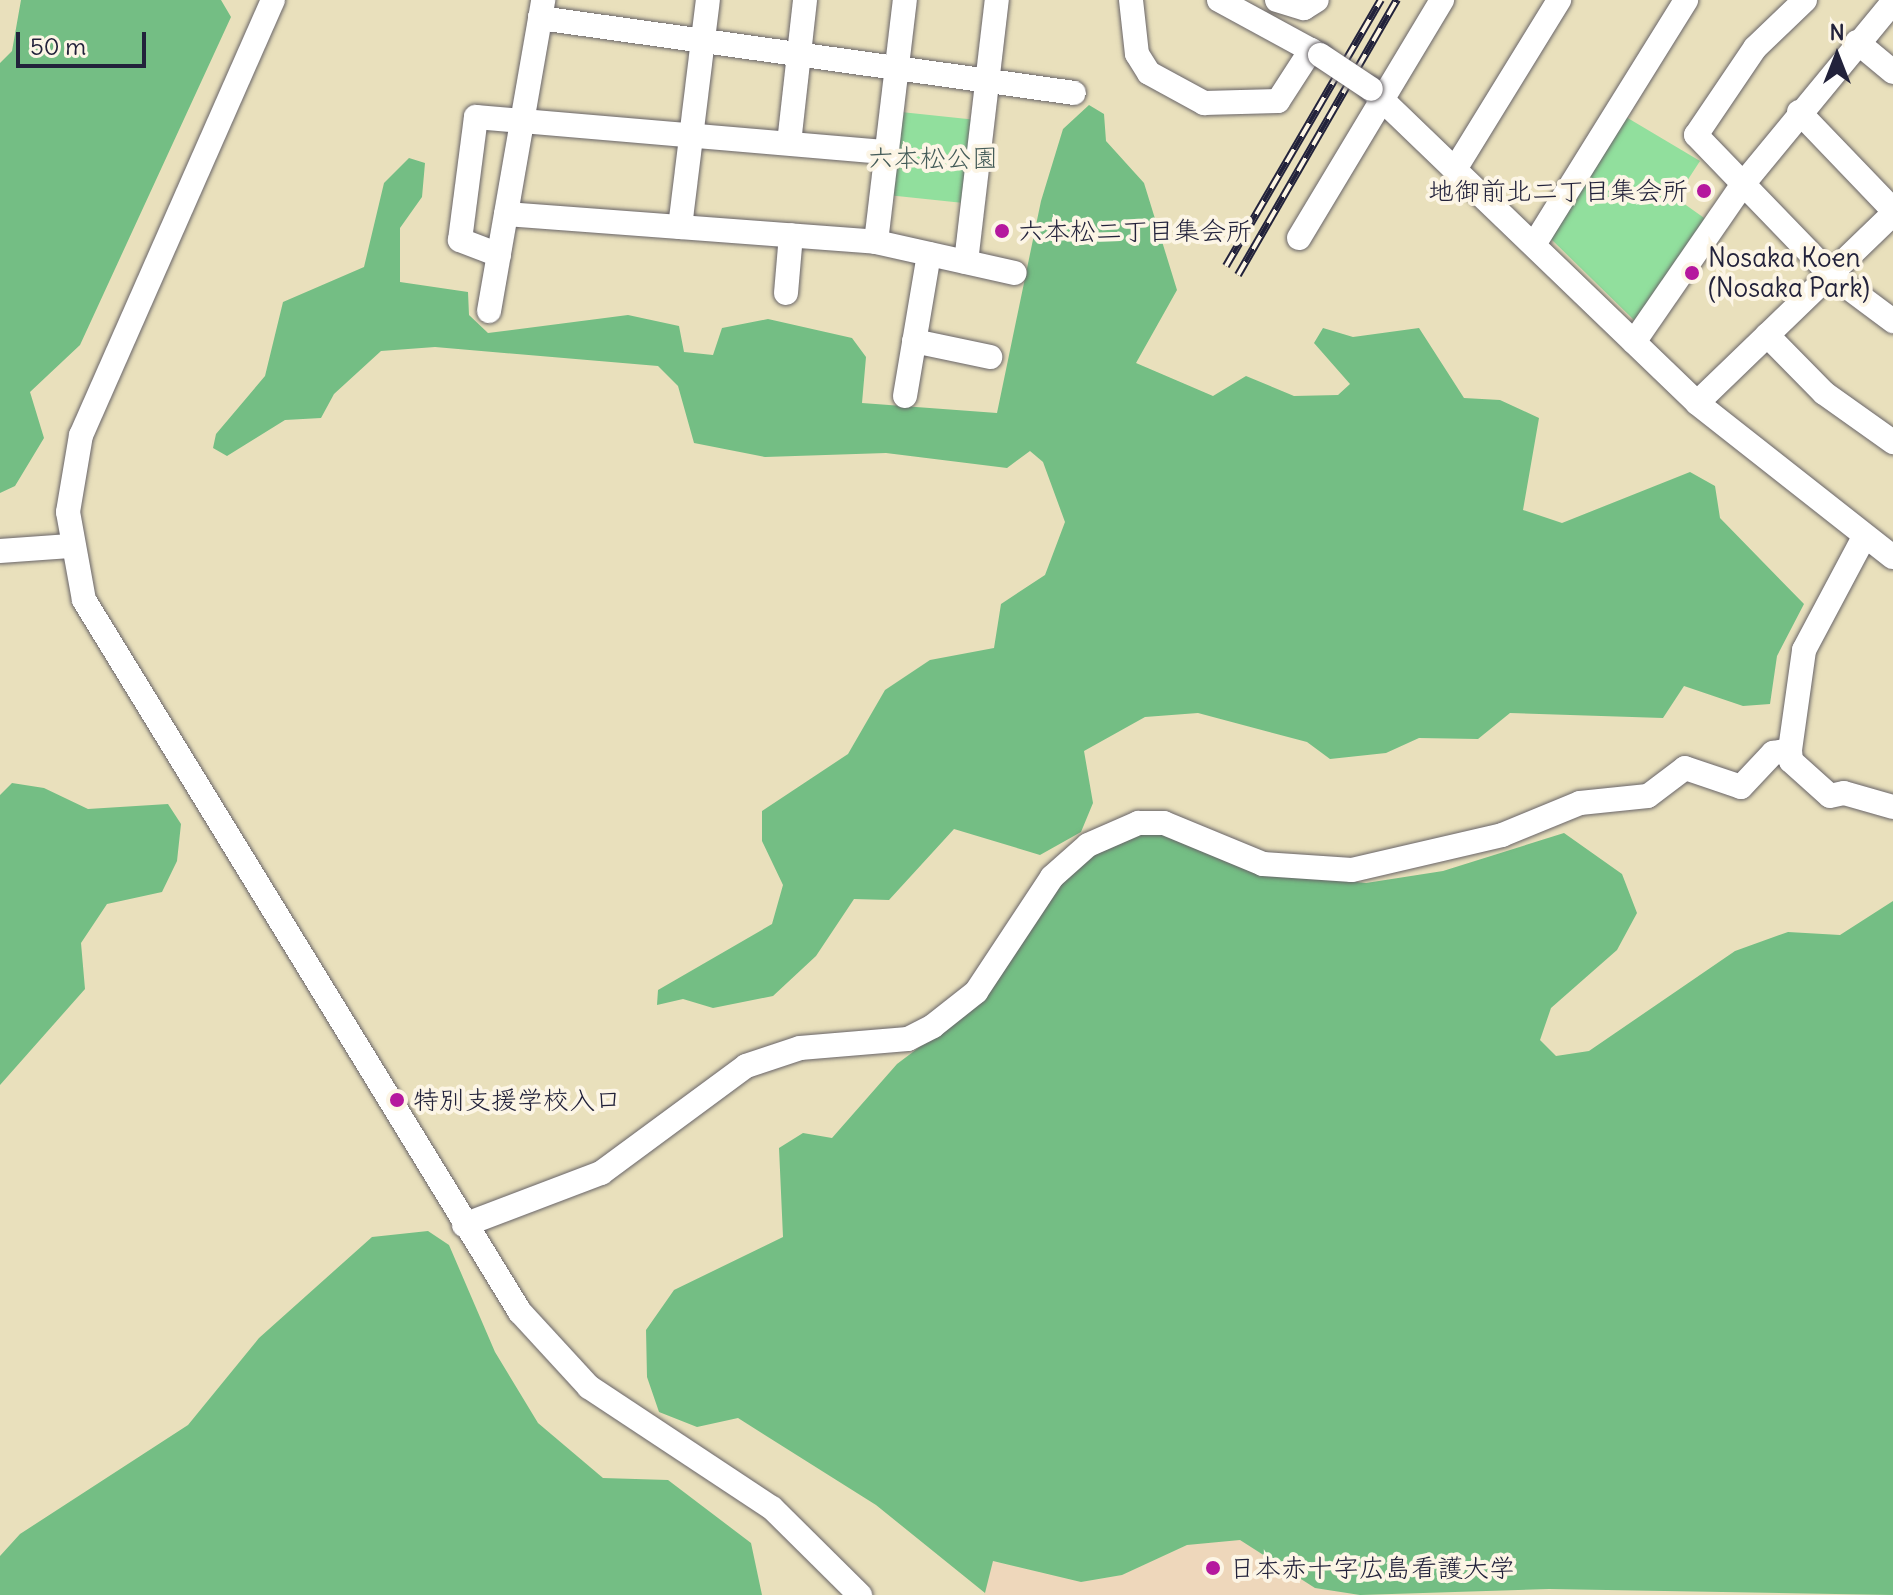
<!DOCTYPE html>
<html>
<head>
<meta charset="utf-8">
<style>
	body { margin:0 }
	#map { position:relative; width:1893px; height:1595px; overflow:hidden; background:#e9e0bc; font-family:Delius,"Klee One",sans-serif }
	div>[style] { position:absolute }
	[style*='--x'] { left:calc(var(--x)*1px); top:calc(var(--y)*1px); width:calc(var(--w)*1px); rotate:calc(var(--a)*1deg) }
	.built>* { inset:0; background:#eed7bb }
	.green>* { inset:0; background:#91df9d; transform-origin:0 0 }
	.forest>* { inset:0; background:#74be84 }
	.roads { filter:drop-shadow(0 0 2px #686468) drop-shadow(0 0 2px #686468) }
	.minor>* { height:24px; margin:-12px; padding:0 12px; transform-origin:12px; border-radius:12px; background:#fff }
	.rail>* { height:8px; margin-top:-4px; transform-origin:0; background:repeating-linear-gradient(90deg,#fcf5e5 0 15px,#22223b 0 30px); box-sizing:border-box; border-block:2px solid #22223b }
	.bridges { filter:drop-shadow(0 0 2px #686468) drop-shadow(0 0 2px #686468) }
	.minor-bridge>* { height:24px; margin:-12px; padding:0 12px; transform-origin:12px; border-radius:12px; background:#fff }
	.dots>* { width:22px; height:22px; translate:-50% -50%; box-sizing:border-box; border:4px solid #fcf5e5; border-radius:50% }
	span { translate:-50% -50%; white-space:nowrap; text-align:center; line-height:1.15; -webkit-text-stroke:8px #fcf5e5; paint-order:stroke }
	.park-label { font-size:26px; color:#435b58 }
	.poi-label { font-size:26px; color:#22223b }
	.right { translate:-100% -50%; text-align:right }
	.left { translate:0 -50%; text-align:left }
	.north { position:absolute; left:1797px; top:16px; width:80px; height:80px; -webkit-text-stroke:6px #fcf5e5; paint-order:stroke; rotate:0deg; font-size:22px; font-weight:700; line-height:32px; text-align:center; color:#22223b }
	.north::after { content:''; display:block; margin:auto; width:28px; height:36px; background:#22223b; clip-path:polygon(50% 0,100% 100%,50% 72%,0 100%) }
	.scale { position:absolute; left:16px; top:32px; width:130px; height:36px; box-sizing:border-box; border:4px solid #22223b; border-top:0; padding-left:10px; font-size:24px; line-height:28px; white-space:nowrap; color:#22223b; -webkit-text-stroke:6px #fcf5e5; paint-order:stroke }
</style>
</head>
<body>
<div id="map">
	<div class="built">
		<i style="clip-path:polygon(1240px 1540px,1315px 1587px,1360px 1595px,984px 1595px,992px 1561px,1081px 1582px,1122px 1575px,1187px 1545px)"></i>
	</div>
	<div class="green">
		<i style="left:901px;top:112px;width:74px;height:84px;rotate:6deg"></i>
		<i style="clip-path:polygon(1626px 117px,1700px 161px,1676px 198px,1707px 220px,1636px 322px,1551px 239px)"></i>
	</div>
	<div class="forest">
		<i style="clip-path:polygon(21px 0,221px 0,231px 17px,80px 345px,30px 392px,44px 438px,15px 486px,0 493px,0 63px,12px 51px)"></i>
		<i style="clip-path:polygon(1089px 105px,1104px 114px,1106px 141px,1144px 183px,1177px 290px,1136px 363px,1213px 396px,1246px 376px,1294px 396px,1338px 395px,1350px 384px,1314px 343px,1323px 328px,1353px 337px,1419px 328px,1464px 398px,1500px 400px,1539px 418px,1523px 510px,1562px 523px,1690px 472px,1715px 486px,1720px 518px,1804px 604px,1777px 656px,1770px 704px,1743px 706px,1684px 686px,1663px 718px,1510px 713px,1478px 739px,1419px 738px,1386px 753px,1330px 759px,1307px 742px,1198px 713px,1145px 717px,1084px 751px,1093px 803px,1081px 832px,1040px 855px,954px 829px,889px 900px,854px 899px,816px 956px,773px 996px,713px 1008px,683px 999px,657px 1005px,658px 990px,772px 924px,783px 885px,762px 841px,762px 811px,848px 754px,885px 690px,930px 660px,994px 648px,1001px 604px,1045px 575px,1065px 522px,1043px 462px,1030px 451px,1007px 468px,886px 453px,765px 457px,694px 443px,678px 386px,658px 366px,435px 347px,381px 351px,334px 394px,321px 418px,285px 420px,227px 456px,213px 448px,216px 434px,265px 376px,283px 302px,364px 267px,384px 183px,409px 158px,425px 163px,422px 197px,400px 228px,400px 282px,468px 292px,469px 315px,488px 333px,628px 315px,679px 326px,684px 352px,713px 355px,722px 328px,768px 319px,852px 338px,866px 357px,862px 403px,997px 413px,1041px 201px,1063px 129px)"></i>
		<i style="clip-path:polygon(12px 783px,44px 788px,88px 809px,168px 804px,181px 824px,177px 861px,162px 892px,107px 904px,81px 943px,85px 989px,0 1085px,0 795px)"></i>
		<i style="clip-path:polygon(1164px 833px,1287px 875px,1366px 883px,1443px 871px,1564px 833px,1622px 874px,1637px 913px,1617px 950px,1551px 1008px,1540px 1040px,1556px 1056px,1589px 1051px,1735px 951px,1788px 932px,1840px 935px,1893px 901px,1893px 1595px,1549px 1589px,1360px 1595px,1315px 1588px,1240px 1540px,1187px 1545px,1122px 1575px,1081px 1582px,993px 1561px,985px 1593px,876px 1505px,738px 1418px,697px 1427px,659px 1412px,647px 1377px,646px 1330px,674px 1290px,783px 1237px,779px 1148px,803px 1133px,832px 1138px,897px 1064px,986px 997px,1041px 894px,1119px 834px)"></i>
		<i style="clip-path:polygon(428px 1231px,449px 1245px,495px 1352px,538px 1423px,603px 1478px,668px 1480px,751px 1543px,762px 1595px,0 1595px,0 1556px,20px 1534px,188px 1425px,259px 1338px,372px 1237px)"></i>
	</div>
	<div class="roads">
		<div class="minor">
			<i style="--x:273;--y:0;--w:475;--a:113.8"></i>
			<i style="--x:81;--y:435;--w:78;--a:99.6"></i>
			<i style="--x:68;--y:512;--w:89;--a:79.7"></i>
			<i style="--x:84;--y:600;--w:835;--a:58.52"></i>
			<i style="--x:520;--y:1312;--w:102;--a:47.4"></i>
			<i style="--x:589;--y:1387;--w:219;--a:33.5"></i>
			<i style="--x:772;--y:1508;--w:124;--a:44.7"></i>
			<i style="--x:1131;--y:0;--w:54;--a:83.7"></i>
			<i style="--x:1137;--y:54;--w:22;--a:58"></i>
			<i style="--x:1149;--y:73;--w:63;--a:28.6"></i>
			<i style="--x:1204;--y:103;--w:74;--a:-1.5"></i>
			<i style="--x:1278;--y:101;--w:61;--a:-57.1"></i>
			<i style="--x:1219;--y:0;--w:115;--a:28.6"></i>
			<i style="--x:1277;--y:0;--w:28;--a:17"></i>
			<i style="--x:1304;--y:8;--w:15;--a:-32"></i>
			<i style="--x:1805;--y:0;--w:69;--a:136.2"></i>
			<i style="--x:1755;--y:48;--w:105;--a:124.1"></i>
			<i style="--x:1696;--y:135;--w:193;--a:46"></i>
			<i style="--x:1830;--y:274;--w:79;--a:36.7"></i>
			<i style="--x:540;--y:18;--w:539;--a:7.99"></i>
			<i style="--x:1857;--y:42;--w:47;--a:39.8"></i>
			<i style="--x:1371;--y:89;--w:453;--a:43.9"></i>
			<i style="--x:1697;--y:403;--w:249;--a:38.2"></i>
			<i style="--x:1799;--y:112;--w:136;--a:46.2"></i>
			<i style="--x:789;--y:143;--w:144;--a:-83.6"></i>
			<i style="--x:1457;--y:166;--w:195;--a:-58.4"></i>
			<i style="--x:506;--y:214;--w:371;--a:4.3"></i>
			<i style="--x:876;--y:242;--w:142;--a:12.6"></i>
			<i style="--x:680;--y:227;--w:229;--a:-83"></i>
			<i style="--x:1299;--y:238;--w:278;--a:-59"></i>
			<i style="--x:876;--y:242;--w:244;--a:-83.2"></i>
			<i style="--x:1535;--y:243;--w:286;--a:-58.1"></i>
			<i style="--x:499;--y:255;--w:42;--a:-159"></i>
			<i style="--x:460;--y:240;--w:124;--a:-82.6"></i>
			<i style="--x:476;--y:117;--w:412;--a:4.9"></i>
			<i style="--x:966;--y:262;--w:264;--a:-83.3"></i>
			<i style="--x:786;--y:293;--w:58;--a:-85.1"></i>
			<i style="--x:489;--y:311;--w:316;--a:-80.1"></i>
			<i style="--x:1767;--y:335;--w:81;--a:45.5"></i>
			<i style="--x:1824;--y:393;--w:85;--a:35.4"></i>
			<i style="--x:914;--y:341;--w:78;--a:11.9"></i>
			<i style="--x:1634;--y:342;--w:192;--a:-55.4"></i>
			<i style="--x:1743;--y:184;--w:236;--a:-50.5"></i>
			<i style="--x:905;--y:396;--w:144;--a:-80.4"></i>
			<i style="--x:1697;--y:403;--w:272;--a:-44"></i>
			<i style="--x:0;--y:551;--w:70;--a:-4.1"></i>
			<i style="--x:1790;--y:750;--w:101;--a:-82"></i>
			<i style="--x:1804;--y:650;--w:126;--a:-62"></i>
			<i style="--x:464;--y:1225;--w:147;--a:-20.8"></i>
			<i style="--x:601;--y:1173;--w:180;--a:-36.4"></i>
			<i style="--x:746;--y:1066;--w:57;--a:-18.4"></i>
			<i style="--x:800;--y:1048;--w:108;--a:-4.8"></i>
			<i style="--x:908;--y:1039;--w:28;--a:-27"></i>
			<i style="--x:933;--y:1026;--w:55;--a:-38.3"></i>
			<i style="--x:976;--y:992;--w:138;--a:-56.5"></i>
			<i style="--x:1052;--y:877;--w:48;--a:-41.6"></i>
			<i style="--x:1088;--y:845;--w:55;--a:-23.7"></i>
			<i style="--x:1138;--y:823;--w:26;--a:0"></i>
			<i style="--x:1164;--y:823;--w:107;--a:22.5"></i>
			<i style="--x:1263;--y:864;--w:89;--a:3.9"></i>
			<i style="--x:1352;--y:870;--w:154;--a:-13.1"></i>
			<i style="--x:1502;--y:835;--w:84;--a:-22.3"></i>
			<i style="--x:1580;--y:803;--w:68;--a:-5.9"></i>
			<i style="--x:1648;--y:796;--w:46;--a:-37.1"></i>
			<i style="--x:1685;--y:768;--w:59;--a:18.7"></i>
			<i style="--x:1741;--y:787;--w:47;--a:-46.7"></i>
			<i style="--x:1773;--y:753;--w:17;--a:-10"></i>
			<i style="--x:1790;--y:750;--w:11;--a:85"></i>
			<i style="--x:1791;--y:761;--w:52;--a:41.9"></i>
			<i style="--x:1830;--y:796;--w:14;--a:-12"></i>
			<i style="--x:1844;--y:793;--w:51;--a:15.9"></i>
		</div>
	</div>
	<div class="rail">
		<i style="--x:1226;--y:266;--w:308;--a:-59.8"></i>
		<i style="--x:1238;--y:275;--w:318;--a:-60"></i>
	</div>
	<div class="bridges">
		<div class="minor-bridge">
			<i style="--x:1320;--y:55;--w:61;--a:33.7"></i>
		</div>
	</div>
	<div class="dots">
		<i style="left:1704px;top:191px;background:#b5179e"></i>
		<i style="left:1002px;top:231px;background:#b5179e"></i>
		<i style="left:1692px;top:273px;background:#b5179e"></i>
		<i style="left:397px;top:1100px;background:#b5179e"></i>
		<i style="left:1213px;top:1568px;background:#b5179e"></i>
	</div>
	<div class="park-label">
		<span style="left:933px;top:158px">六本松公園</span>
	</div>
	<div class="poi-label">
		<span class="right" style="left:1688px;top:191px">地御前北二丁目集会所</span>
		<span class="left" style="left:1018px;top:231px">六本松二丁目集会所</span>
		<span class="left" style="left:1708px;top:273px">Nosaka Koen<br>(Nosaka Park)</span>
		<span class="left" style="left:413px;top:1100px">特別支援学校入口</span>
		<span class="left" style="left:1229px;top:1568px">日本赤十字広島看護大学</span>
	</div>
	<div class="north">N</div>
	<div class="scale">50 m</div>
</div>
</body>
</html>
